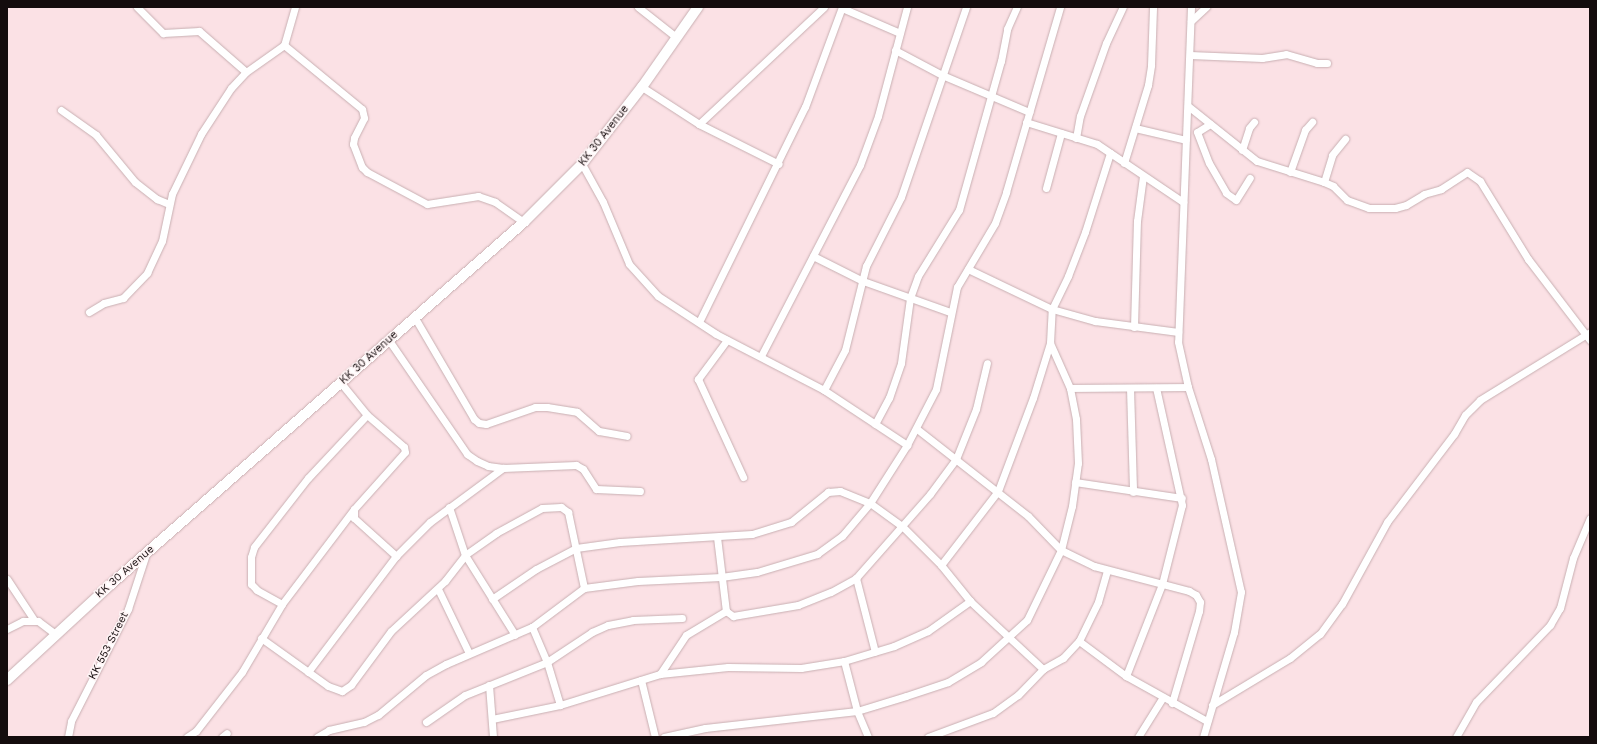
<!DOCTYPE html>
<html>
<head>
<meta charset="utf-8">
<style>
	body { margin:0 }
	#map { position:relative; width:1597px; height:744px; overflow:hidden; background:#fbe1e5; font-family:"Work Sans",sans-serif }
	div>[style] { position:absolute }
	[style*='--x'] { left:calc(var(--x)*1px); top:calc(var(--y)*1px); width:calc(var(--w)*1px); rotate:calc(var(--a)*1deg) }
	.roads { filter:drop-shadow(0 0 1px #c8afb2) drop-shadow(0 0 1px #c8afb2) }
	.street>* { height:7px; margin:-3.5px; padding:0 3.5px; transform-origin:3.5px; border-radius:3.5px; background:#fff }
	.secondary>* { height:10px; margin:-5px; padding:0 5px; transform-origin:5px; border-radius:5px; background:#fff }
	span { translate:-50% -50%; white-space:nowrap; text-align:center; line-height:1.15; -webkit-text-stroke:3px #fef3f4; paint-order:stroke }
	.street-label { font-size:11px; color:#140c0d }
	.frame { position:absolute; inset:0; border:8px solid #140c0d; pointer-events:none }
</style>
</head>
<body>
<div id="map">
	<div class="roads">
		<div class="street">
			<i style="--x:137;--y:7;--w:37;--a:45"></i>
			<i style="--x:163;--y:33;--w:36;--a:-3"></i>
			<i style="--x:199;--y:31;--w:62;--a:41.1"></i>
			<i style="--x:295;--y:7;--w:40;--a:106"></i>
			<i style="--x:284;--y:45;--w:101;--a:39.4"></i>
			<i style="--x:362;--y:109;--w:9;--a:77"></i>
			<i style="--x:364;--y:118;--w:22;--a:117"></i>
			<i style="--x:354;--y:138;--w:6;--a:99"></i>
			<i style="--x:353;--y:144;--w:25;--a:69"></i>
			<i style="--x:362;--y:167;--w:7;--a:45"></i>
			<i style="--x:367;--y:172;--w:68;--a:28.1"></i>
			<i style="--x:427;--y:204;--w:52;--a:-8.9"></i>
			<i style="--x:478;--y:196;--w:18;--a:19"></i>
			<i style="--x:495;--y:202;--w:35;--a:35"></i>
			<i style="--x:638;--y:7;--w:48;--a:38.3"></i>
			<i style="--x:1191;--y:7;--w:335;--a:92.2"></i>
			<i style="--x:1178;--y:342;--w:46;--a:77.5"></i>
			<i style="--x:1188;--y:387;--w:76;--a:72.3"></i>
			<i style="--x:1211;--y:459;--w:136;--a:77.3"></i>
			<i style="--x:1241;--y:592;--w:41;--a:99.9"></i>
			<i style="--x:1234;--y:632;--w:109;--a:106.4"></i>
			<i style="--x:842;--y:8;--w:63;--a:23.3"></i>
			<i style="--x:1191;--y:21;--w:21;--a:-43"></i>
			<i style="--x:895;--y:50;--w:53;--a:28"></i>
			<i style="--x:942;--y:75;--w:95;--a:23"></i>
			<i style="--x:1190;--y:55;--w:72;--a:2.4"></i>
			<i style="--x:1262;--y:58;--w:24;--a:-9"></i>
			<i style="--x:1286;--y:54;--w:32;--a:16"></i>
			<i style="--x:1317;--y:63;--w:10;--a:0"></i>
			<i style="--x:642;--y:87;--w:68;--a:33"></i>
			<i style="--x:699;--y:124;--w:89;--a:26.6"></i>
			<i style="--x:1188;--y:106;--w:88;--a:38.6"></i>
			<i style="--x:1257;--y:161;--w:70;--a:17.4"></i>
			<i style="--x:1324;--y:182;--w:10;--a:24"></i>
			<i style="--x:1333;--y:186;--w:20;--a:45"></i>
			<i style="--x:1347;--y:200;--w:23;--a:20"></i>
			<i style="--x:1369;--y:208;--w:26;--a:0"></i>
			<i style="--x:1395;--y:208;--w:11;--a:-15"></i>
			<i style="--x:1406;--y:205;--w:21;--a:-31"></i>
			<i style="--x:1424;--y:194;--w:18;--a:-16"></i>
			<i style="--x:1441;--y:189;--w:31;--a:-33"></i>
			<i style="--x:1467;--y:172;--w:16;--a:35"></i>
			<i style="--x:1480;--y:181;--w:92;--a:58.4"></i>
			<i style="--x:1528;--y:259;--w:102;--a:52.6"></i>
			<i style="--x:61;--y:110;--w:43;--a:35.5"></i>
			<i style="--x:96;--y:135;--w:61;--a:50.3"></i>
			<i style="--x:135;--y:182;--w:28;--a:38"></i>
			<i style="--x:157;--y:199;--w:13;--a:23"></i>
			<i style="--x:1026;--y:122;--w:74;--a:17.2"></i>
			<i style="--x:1097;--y:144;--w:104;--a:34"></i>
			<i style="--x:699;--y:124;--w:171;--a:-43.1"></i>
			<i style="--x:1210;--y:124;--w:15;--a:148"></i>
			<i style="--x:1197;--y:132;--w:33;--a:69"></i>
			<i style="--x:1209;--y:163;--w:34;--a:60"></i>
			<i style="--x:1226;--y:193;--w:12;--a:35"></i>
			<i style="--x:1236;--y:200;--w:26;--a:-58"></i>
			<i style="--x:1135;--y:128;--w:52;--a:13.2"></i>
			<i style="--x:1076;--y:138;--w:22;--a:-80"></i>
			<i style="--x:1080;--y:116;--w:77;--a:-70.4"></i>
			<i style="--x:1106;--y:43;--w:40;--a:-65"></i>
			<i style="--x:1242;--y:150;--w:23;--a:-72"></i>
			<i style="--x:1249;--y:128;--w:8;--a:-50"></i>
			<i style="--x:1124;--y:163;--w:82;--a:-72.9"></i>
			<i style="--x:1148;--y:85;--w:20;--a:-81"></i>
			<i style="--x:1151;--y:65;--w:58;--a:-88"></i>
			<i style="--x:582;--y:164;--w:43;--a:61.1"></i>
			<i style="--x:603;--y:202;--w:67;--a:67.2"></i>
			<i style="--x:629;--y:264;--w:43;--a:47.8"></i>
			<i style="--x:658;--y:296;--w:69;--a:33.2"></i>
			<i style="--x:716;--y:334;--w:122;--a:27.4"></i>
			<i style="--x:824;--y:390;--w:100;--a:33.5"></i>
			<i style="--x:1290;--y:172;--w:45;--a:-70.3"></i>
			<i style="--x:1305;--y:130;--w:11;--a:-49"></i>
			<i style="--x:1324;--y:182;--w:28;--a:-73"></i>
			<i style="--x:1332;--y:155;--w:21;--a:-51"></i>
			<i style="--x:1046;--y:188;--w:57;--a:-74.7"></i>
			<i style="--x:813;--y:256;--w:56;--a:26.6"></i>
			<i style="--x:863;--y:281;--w:92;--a:19.6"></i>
			<i style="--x:968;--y:269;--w:93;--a:25.5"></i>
			<i style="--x:1052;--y:309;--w:45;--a:15.6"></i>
			<i style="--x:1095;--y:321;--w:84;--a:7.5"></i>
			<i style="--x:89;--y:312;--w:17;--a:-31"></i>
			<i style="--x:104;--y:303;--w:20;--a:-15"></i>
			<i style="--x:123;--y:298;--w:35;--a:-46"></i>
			<i style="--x:147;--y:273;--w:35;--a:-65"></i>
			<i style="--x:162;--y:241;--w:48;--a:-78"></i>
			<i style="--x:172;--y:194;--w:67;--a:-64.2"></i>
			<i style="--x:201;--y:134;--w:55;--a:-56.9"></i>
			<i style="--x:231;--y:88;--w:22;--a:-47"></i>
			<i style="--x:246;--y:72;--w:47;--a:-35.4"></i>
			<i style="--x:415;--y:318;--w:117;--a:59.7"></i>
			<i style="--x:474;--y:419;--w:6;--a:39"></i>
			<i style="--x:479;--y:423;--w:7;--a:8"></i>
			<i style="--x:486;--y:424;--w:52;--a:-19.1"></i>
			<i style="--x:535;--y:407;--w:12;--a:0"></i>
			<i style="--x:547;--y:407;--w:30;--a:9"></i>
			<i style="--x:577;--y:412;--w:29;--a:41"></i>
			<i style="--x:599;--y:431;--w:28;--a:10"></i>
			<i style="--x:699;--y:322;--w:240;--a:-63.8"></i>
			<i style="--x:805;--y:107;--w:107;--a:-69.7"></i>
			<i style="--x:1134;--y:327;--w:106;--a:-88.4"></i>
			<i style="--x:1137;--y:221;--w:45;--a:-82.4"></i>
			<i style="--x:388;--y:339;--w:140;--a:55.5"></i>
			<i style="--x:467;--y:454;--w:12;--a:35"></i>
			<i style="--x:477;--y:461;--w:12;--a:24"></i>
			<i style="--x:488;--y:466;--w:15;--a:8"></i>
			<i style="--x:503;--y:468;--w:73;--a:-2.4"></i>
			<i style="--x:576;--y:465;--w:8;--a:30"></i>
			<i style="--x:583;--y:469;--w:24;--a:57"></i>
			<i style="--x:596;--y:489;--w:44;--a:2.6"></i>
			<i style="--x:727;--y:340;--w:49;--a:126.6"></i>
			<i style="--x:698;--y:379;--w:108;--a:65.3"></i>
			<i style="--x:761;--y:356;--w:215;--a:-62.6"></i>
			<i style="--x:860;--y:165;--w:52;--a:-69.8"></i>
			<i style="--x:878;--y:116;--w:113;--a:-75.1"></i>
			<i style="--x:1070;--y:388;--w:118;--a:-0.5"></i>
			<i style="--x:1130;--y:388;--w:104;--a:88.3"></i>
			<i style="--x:824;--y:390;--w:45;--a:-62.3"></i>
			<i style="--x:845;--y:350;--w:87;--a:-76"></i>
			<i style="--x:866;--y:266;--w:77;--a:-63.1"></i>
			<i style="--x:901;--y:197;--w:201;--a:-71.1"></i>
			<i style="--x:875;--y:424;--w:30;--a:-62"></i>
			<i style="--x:889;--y:398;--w:37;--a:-71"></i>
			<i style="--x:901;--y:363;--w:66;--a:-82.1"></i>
			<i style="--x:910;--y:298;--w:23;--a:-70"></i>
			<i style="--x:918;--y:276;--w:78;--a:-58.2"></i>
			<i style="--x:959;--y:210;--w:155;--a:-74.3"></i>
			<i style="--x:1001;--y:61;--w:33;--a:-79"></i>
			<i style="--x:1007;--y:29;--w:24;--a:-66"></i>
			<i style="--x:917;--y:429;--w:141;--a:38.1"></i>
			<i style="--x:1028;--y:516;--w:47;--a:45.9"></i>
			<i style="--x:1061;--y:550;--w:37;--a:26"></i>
			<i style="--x:1094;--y:566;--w:98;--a:14.7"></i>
			<i style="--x:1189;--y:591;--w:8;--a:30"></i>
			<i style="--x:1196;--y:595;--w:8;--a:60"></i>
			<i style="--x:1200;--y:602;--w:9;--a:96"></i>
			<i style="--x:1199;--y:611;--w:96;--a:106.4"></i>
			<i style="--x:1075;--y:482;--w:108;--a:8.5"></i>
			<i style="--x:449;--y:507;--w:51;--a:71.6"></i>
			<i style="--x:465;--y:555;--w:94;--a:58"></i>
			<i style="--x:354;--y:509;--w:9;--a:90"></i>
			<i style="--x:354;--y:518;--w:57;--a:42.1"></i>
			<i style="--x:717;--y:537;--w:75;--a:83.1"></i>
			<i style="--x:726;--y:611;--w:9;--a:36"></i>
			<i style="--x:733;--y:616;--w:66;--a:-9.6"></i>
			<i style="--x:798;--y:605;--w:35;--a:-22"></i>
			<i style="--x:831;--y:592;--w:29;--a:-29"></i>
			<i style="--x:856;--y:578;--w:112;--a:-48.6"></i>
			<i style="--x:930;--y:494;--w:44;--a:-53.4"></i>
			<i style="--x:956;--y:459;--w:54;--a:-68.2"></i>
			<i style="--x:976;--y:409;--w:47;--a:-76.6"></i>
			<i style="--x:941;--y:565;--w:93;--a:-52.4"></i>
			<i style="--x:998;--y:491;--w:99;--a:-69.4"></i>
			<i style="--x:1033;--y:398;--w:58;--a:-72.8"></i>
			<i style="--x:856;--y:578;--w:76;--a:75.6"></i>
			<i style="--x:7;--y:579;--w:49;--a:56.6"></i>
			<i style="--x:438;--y:589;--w:71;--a:64.2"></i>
			<i style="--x:492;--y:599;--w:53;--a:-34.3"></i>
			<i style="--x:536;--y:569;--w:45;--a:-27.7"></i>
			<i style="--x:576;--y:548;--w:44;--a:-7.8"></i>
			<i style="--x:620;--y:542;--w:132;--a:-3.5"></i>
			<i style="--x:752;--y:534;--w:41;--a:-17.1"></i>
			<i style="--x:791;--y:522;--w:48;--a:-39"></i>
			<i style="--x:828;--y:492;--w:12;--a:-5"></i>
			<i style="--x:840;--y:491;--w:32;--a:22"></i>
			<i style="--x:870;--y:503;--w:39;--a:36"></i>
			<i style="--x:902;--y:526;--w:55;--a:45"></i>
			<i style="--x:941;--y:565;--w:46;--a:51.1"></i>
			<i style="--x:970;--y:601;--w:100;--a:43"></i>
			<i style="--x:282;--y:604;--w:29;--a:-151"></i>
			<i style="--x:257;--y:590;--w:8;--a:-135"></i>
			<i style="--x:251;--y:584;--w:27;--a:-90"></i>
			<i style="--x:251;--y:557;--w:10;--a:-73"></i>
			<i style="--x:254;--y:547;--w:88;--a:-52"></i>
			<i style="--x:308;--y:478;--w:86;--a:-46.9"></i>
			<i style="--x:532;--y:627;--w:38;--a:67"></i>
			<i style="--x:547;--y:662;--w:45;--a:73.2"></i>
			<i style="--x:7;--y:629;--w:18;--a:-27"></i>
			<i style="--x:23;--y:621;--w:15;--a:0"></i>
			<i style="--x:38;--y:621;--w:21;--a:37"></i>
			<i style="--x:261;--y:638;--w:82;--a:35.6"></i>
			<i style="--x:328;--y:686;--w:15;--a:20"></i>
			<i style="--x:342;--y:691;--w:11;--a:-34"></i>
			<i style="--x:351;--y:685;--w:67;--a:-53.5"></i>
			<i style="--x:391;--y:631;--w:74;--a:-42.8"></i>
			<i style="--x:445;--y:581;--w:33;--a:-52"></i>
			<i style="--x:465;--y:555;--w:38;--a:-35"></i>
			<i style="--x:496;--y:533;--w:52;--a:-28.5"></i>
			<i style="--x:542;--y:508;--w:19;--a:-3"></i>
			<i style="--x:561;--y:507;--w:9;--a:36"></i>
			<i style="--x:568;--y:512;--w:78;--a:78.1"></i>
			<i style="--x:1079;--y:641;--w:59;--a:36.7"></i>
			<i style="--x:1126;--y:676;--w:93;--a:29.1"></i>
			<i style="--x:844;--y:661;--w:52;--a:75.4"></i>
			<i style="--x:857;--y:711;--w:28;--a:67"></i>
			<i style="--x:308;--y:672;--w:146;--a:-52.8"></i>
			<i style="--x:396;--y:556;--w:48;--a:-45"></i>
			<i style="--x:430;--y:522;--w:91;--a:-36.5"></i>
			<i style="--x:660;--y:674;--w:47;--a:-56.3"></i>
			<i style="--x:686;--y:635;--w:47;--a:-31"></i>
			<i style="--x:1126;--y:676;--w:99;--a:-68.6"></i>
			<i style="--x:1162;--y:584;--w:81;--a:-75.8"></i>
			<i style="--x:1182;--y:505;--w:120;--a:-102.5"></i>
			<i style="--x:641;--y:680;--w:59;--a:76.2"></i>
			<i style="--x:489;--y:685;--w:52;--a:85.6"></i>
			<i style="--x:1212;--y:705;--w:91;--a:-31.1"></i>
			<i style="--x:1290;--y:658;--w:38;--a:-39"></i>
			<i style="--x:1320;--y:634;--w:37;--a:-54"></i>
			<i style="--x:1342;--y:604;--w:94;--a:-61.2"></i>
			<i style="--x:1387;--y:522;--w:111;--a:-52.7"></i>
			<i style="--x:1454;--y:434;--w:22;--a:-60"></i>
			<i style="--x:1465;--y:415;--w:21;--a:-45"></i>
			<i style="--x:1480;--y:400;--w:129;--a:-31.7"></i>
			<i style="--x:492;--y:719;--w:69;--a:-11.6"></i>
			<i style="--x:560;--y:705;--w:105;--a:-17.2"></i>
			<i style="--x:660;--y:674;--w:68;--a:-5.9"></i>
			<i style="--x:728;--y:667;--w:73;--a:0.8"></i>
			<i style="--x:801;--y:668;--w:44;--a:-9.2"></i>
			<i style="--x:844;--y:661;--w:52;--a:-16.7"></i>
			<i style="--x:894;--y:646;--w:37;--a:-24"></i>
			<i style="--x:928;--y:631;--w:52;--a:-35.5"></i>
			<i style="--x:426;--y:722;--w:47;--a:-34.7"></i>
			<i style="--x:465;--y:695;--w:88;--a:-21.9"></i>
			<i style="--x:547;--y:662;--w:54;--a:-33.7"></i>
			<i style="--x:592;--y:632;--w:17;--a:-24"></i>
			<i style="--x:608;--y:625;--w:25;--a:-11"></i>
			<i style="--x:633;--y:620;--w:49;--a:-2.3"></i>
			<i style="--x:68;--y:737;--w:16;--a:-79"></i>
			<i style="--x:71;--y:721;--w:126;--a:-63"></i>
			<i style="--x:128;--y:609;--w:58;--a:-71.9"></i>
			<i style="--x:187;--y:737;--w:11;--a:-34"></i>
			<i style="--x:196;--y:731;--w:75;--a:-52.1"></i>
			<i style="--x:242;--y:672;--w:79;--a:-59.5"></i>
			<i style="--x:282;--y:604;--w:119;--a:-52.8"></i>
			<i style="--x:354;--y:509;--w:76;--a:-48.2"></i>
			<i style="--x:405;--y:452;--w:5;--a:-101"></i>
			<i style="--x:404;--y:447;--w:49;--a:-139.1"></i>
			<i style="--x:367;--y:415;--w:41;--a:-129.1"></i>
			<i style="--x:222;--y:737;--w:6;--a:-39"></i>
			<i style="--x:317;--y:737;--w:14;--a:-30"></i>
			<i style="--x:329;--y:730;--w:36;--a:-13"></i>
			<i style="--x:364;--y:722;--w:16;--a:-27"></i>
			<i style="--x:378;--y:715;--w:62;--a:-39.8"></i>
			<i style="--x:426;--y:675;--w:23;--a:-29"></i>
			<i style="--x:446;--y:664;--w:94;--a:-23.3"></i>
			<i style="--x:532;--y:627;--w:65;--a:-36.9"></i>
			<i style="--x:584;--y:588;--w:54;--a:-7.4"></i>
			<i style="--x:638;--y:581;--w:83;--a:-2.8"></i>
			<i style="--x:721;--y:577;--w:36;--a:-8"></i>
			<i style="--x:757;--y:572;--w:63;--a:-16.7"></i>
			<i style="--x:817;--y:554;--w:31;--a:-36"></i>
			<i style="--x:842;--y:536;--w:43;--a:-49.7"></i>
			<i style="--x:870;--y:503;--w:69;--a:-57.5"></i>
			<i style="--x:907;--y:445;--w:63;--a:-62.6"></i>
			<i style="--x:936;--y:389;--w:104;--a:-78.4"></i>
			<i style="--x:957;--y:287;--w:74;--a:-59.3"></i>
			<i style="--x:995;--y:223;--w:33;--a:-70"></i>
			<i style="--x:1006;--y:192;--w:193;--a:-73.7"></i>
			<i style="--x:664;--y:737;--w:42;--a:-12.4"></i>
			<i style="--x:705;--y:728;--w:153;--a:-6.4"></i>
			<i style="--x:857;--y:711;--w:51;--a:-17"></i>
			<i style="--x:906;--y:696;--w:44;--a:-18.4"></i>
			<i style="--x:948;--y:682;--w:39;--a:-31"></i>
			<i style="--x:981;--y:662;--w:62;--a:-42.4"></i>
			<i style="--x:1027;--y:620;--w:78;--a:-64.1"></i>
			<i style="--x:1061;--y:550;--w:45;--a:-76"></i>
			<i style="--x:1072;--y:506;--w:43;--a:-82.1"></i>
			<i style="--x:1078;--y:463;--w:44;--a:-92.6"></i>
			<i style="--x:1076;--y:419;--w:32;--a:-101"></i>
			<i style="--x:1070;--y:388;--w:49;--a:-114"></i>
			<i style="--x:1050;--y:343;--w:34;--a:-87"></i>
			<i style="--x:1052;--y:309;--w:37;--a:-64"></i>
			<i style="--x:1068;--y:276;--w:47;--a:-68.9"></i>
			<i style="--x:1085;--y:232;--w:83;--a:-72.4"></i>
			<i style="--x:928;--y:737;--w:69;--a:-20.3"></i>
			<i style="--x:993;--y:713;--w:31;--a:-36"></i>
			<i style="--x:1018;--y:695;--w:36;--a:-46"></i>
			<i style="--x:1043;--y:669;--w:23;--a:-29"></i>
			<i style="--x:1063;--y:658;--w:23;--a:-47"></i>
			<i style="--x:1079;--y:641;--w:43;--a:-64"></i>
			<i style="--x:1098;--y:602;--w:33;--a:-74"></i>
			<i style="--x:1138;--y:737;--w:47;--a:-58"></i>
			<i style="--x:1456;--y:737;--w:40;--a:-60.3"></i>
			<i style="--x:1476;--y:702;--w:107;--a:-46.1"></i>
			<i style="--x:1550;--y:625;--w:20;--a:-60"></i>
			<i style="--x:1560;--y:608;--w:52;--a:-75.4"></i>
			<i style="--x:1573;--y:558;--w:43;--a:-67"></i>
		</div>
		<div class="secondary">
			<i style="--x:7;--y:680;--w:140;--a:-42.7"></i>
			<i style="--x:110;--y:585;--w:551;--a:-41.24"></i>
			<i style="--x:524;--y:222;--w:82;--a:-45"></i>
			<i style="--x:582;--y:164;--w:98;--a:-52.1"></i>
			<i style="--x:642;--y:87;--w:98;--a:-55"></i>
		</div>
	</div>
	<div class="street-label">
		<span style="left:604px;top:136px;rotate:-52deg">KK 30 Avenue</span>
		<span style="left:369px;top:358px;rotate:-42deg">KK 30 Avenue</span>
		<span style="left:125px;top:572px;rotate:-41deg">KK 30 Avenue</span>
		<span style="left:109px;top:646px;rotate:-63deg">KK 553 Street</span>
	</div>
	<div class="frame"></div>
</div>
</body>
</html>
